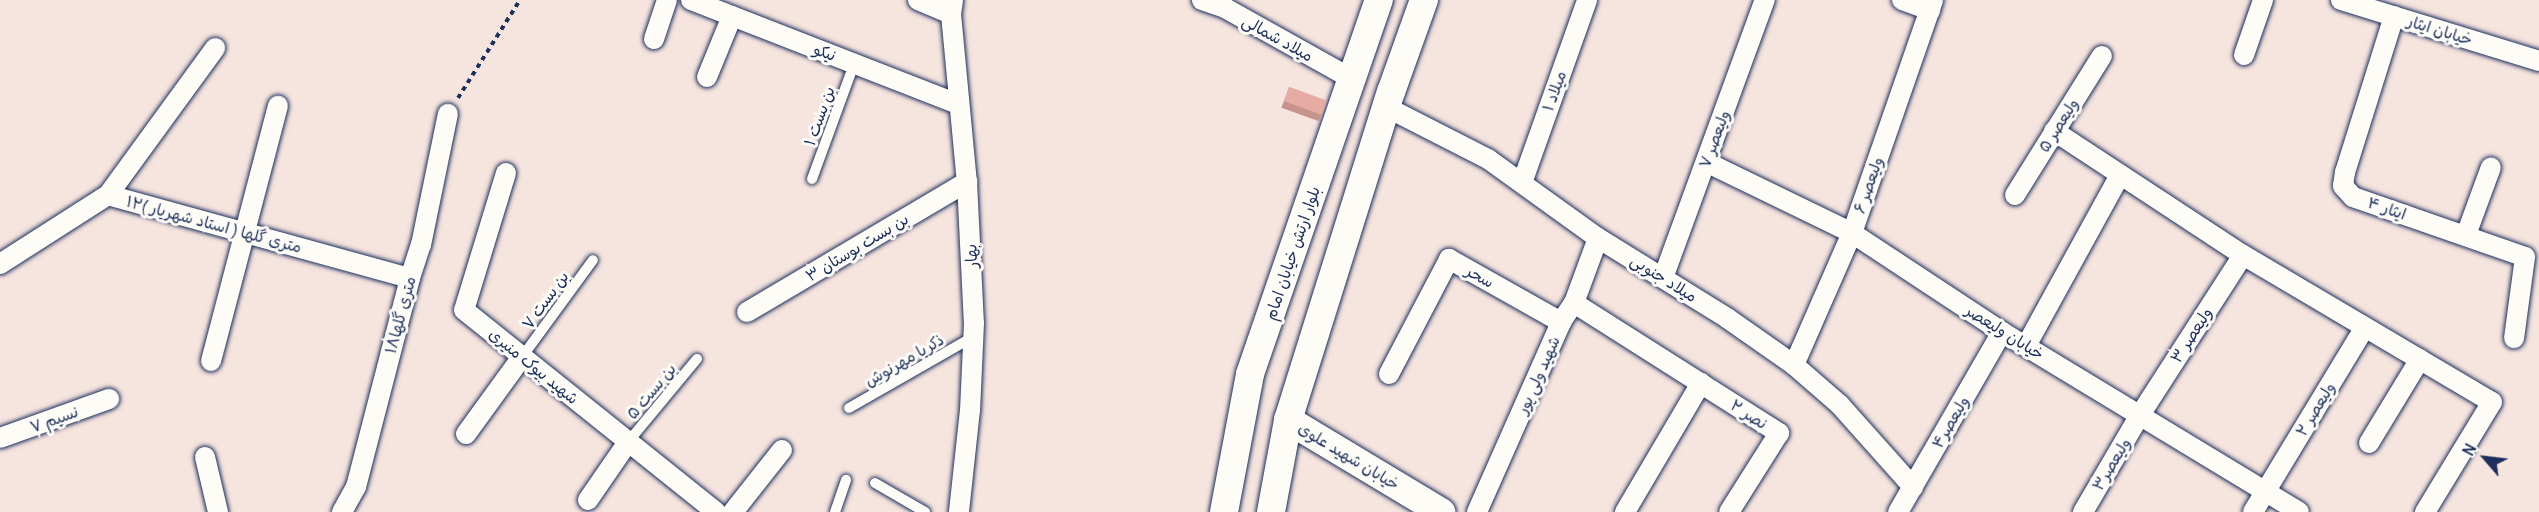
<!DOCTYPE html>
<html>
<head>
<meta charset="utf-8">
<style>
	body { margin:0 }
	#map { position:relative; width:2539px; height:512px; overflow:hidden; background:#f6e4de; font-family:Delius,"Playpen Sans Arabic",sans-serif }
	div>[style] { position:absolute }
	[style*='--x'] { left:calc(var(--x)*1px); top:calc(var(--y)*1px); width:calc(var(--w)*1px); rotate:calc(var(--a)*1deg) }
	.path>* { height:4px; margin-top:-2px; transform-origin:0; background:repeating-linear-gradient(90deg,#1b2f5e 0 4.5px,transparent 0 9px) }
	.roads { filter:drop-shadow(0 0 2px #1b2f5e) drop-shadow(0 0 2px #1b2f5e) }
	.lane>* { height:10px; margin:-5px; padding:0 5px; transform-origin:5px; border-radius:5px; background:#fdfcf7 }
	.street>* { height:20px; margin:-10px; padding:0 10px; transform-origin:10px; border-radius:10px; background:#fdfcf7 }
	.secondary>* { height:28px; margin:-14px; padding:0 14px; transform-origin:14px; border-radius:14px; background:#fdfcf7 }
	.wall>* { inset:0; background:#c6948c; transform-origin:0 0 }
	.building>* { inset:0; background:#e6aca3; transform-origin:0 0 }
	span { translate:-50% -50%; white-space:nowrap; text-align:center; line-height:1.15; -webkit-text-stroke:6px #fdfcf7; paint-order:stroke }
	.street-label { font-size:16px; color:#1b2f5e }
	.north { position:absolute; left:2455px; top:428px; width:60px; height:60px; -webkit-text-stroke:4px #fdfcf7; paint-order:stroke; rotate:298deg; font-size:16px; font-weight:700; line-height:24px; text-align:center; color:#1b2f5e }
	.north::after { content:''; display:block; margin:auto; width:21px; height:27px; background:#1b2f5e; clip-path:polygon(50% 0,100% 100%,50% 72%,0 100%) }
</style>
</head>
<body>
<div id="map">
	<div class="path">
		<i style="--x:458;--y:98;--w:116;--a:-57.7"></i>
	</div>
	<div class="roads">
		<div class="lane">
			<i style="--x:812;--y:179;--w:122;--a:-69.9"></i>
			<i style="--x:522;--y:357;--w:120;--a:-53.8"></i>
			<i style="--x:849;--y:408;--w:143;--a:-29.8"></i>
			<i style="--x:628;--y:442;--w:108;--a:-50.3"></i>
			<i style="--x:875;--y:483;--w:58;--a:30.1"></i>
			<i style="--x:835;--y:512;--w:34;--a:-71"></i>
		</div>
		<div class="street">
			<i style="--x:691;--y:0;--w:287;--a:21.3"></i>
			<i style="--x:918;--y:0;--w:36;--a:23"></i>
			<i style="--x:953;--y:0;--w:14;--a:98"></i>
			<i style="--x:951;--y:14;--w:169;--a:84.6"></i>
			<i style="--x:967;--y:182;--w:141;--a:87.2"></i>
			<i style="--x:974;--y:323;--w:87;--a:92.6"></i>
			<i style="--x:970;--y:410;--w:103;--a:96.2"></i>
			<i style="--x:1202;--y:0;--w:24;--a:19"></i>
			<i style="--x:1225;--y:8;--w:145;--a:29.2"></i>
			<i style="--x:1902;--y:0;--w:30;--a:20"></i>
			<i style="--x:2341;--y:0;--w:207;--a:17.1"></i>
			<i style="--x:2394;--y:16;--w:164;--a:107.4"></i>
			<i style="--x:2345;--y:172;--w:14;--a:98"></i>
			<i style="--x:2343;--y:186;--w:15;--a:48"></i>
			<i style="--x:2353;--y:197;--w:182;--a:19.2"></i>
			<i style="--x:2525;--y:257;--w:82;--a:97.7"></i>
			<i style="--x:654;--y:39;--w:41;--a:-71.6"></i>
			<i style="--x:2244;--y:55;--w:58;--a:-70.9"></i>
			<i style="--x:707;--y:77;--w:66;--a:-67.7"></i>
			<i style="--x:1386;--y:107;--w:114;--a:27"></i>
			<i style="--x:1488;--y:159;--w:135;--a:35.7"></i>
			<i style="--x:1598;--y:238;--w:152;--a:31.8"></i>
			<i style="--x:1727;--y:318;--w:82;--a:35"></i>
			<i style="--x:1794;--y:365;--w:61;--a:41"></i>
			<i style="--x:1840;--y:405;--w:110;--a:48.3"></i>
			<i style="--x:2054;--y:131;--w:226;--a:33.3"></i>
			<i style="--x:2243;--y:255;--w:289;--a:30.6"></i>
			<i style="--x:2492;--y:402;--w:129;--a:121.3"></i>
			<i style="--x:1706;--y:162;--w:162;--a:25.9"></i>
			<i style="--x:1852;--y:233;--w:180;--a:33.4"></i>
			<i style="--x:2002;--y:332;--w:347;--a:31.2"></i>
			<i style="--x:506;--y:173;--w:143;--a:107"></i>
			<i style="--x:464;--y:310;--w:323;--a:38.7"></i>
			<i style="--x:1522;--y:183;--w:194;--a:-70.4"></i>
			<i style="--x:108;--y:195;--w:182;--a:-53.9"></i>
			<i style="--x:2015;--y:195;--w:164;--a:-58"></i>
			<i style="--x:2466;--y:235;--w:72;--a:-69.8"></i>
			<i style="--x:0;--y:264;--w:128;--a:-32.6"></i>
			<i style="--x:108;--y:195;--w:313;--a:15.4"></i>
			<i style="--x:1663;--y:278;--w:296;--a:-69.9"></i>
			<i style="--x:1574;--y:303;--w:243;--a:32.4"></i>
			<i style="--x:1779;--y:433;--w:93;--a:122.3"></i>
			<i style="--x:747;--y:312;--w:256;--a:-30.6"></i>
			<i style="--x:2026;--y:346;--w:195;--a:-61.2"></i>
			<i style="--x:211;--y:361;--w:264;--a:-75.3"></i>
			<i style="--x:1794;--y:365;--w:144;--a:-66.3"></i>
			<i style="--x:1852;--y:233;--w:247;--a:-70.8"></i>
			<i style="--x:1389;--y:374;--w:130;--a:-62.4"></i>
			<i style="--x:1449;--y:259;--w:129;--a:29.4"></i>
			<i style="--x:466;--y:434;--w:95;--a:-54"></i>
			<i style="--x:0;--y:438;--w:116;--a:-19.7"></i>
			<i style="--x:2369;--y:443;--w:98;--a:-58.7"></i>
			<i style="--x:205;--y:457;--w:57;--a:76.7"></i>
			<i style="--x:588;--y:500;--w:70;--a:-55.4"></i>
			<i style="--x:342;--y:512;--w:29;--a:-61"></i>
			<i style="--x:356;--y:487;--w:216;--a:-75.5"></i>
			<i style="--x:410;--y:278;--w:35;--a:-72"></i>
			<i style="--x:421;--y:245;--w:134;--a:-78.4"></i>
			<i style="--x:733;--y:512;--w:79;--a:-51.7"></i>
			<i style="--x:1477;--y:512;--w:208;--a:-66.1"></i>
			<i style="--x:1561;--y:322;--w:23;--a:-56"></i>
			<i style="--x:1574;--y:303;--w:69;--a:-69.7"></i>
			<i style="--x:1625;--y:512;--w:150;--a:-59.5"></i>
			<i style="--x:1898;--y:512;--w:208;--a:-60"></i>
			<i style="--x:2083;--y:512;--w:113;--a:-59.6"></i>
			<i style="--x:2140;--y:415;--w:190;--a:-57.2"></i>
			<i style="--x:2253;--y:512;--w:216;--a:-58.8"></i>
		</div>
		<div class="secondary">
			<i style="--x:1288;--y:420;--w:179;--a:31"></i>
			<i style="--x:1224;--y:512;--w:140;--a:-79.3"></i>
			<i style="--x:1250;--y:374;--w:396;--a:-71"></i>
			<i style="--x:1271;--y:512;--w:94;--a:-79.5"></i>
			<i style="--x:1288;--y:420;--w:344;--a:-72.6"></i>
			<i style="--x:1391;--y:92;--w:98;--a:-70.3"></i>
		</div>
	</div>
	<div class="wall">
		<i style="left:1289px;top:87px;width:40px;height:22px;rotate:20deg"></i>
	</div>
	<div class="building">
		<i style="left:1289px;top:87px;width:40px;height:15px;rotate:20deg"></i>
	</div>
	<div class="street-label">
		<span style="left:2440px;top:30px;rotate:17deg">خیابان ایثار</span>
		<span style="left:1278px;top:38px;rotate:29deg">میلاد شمالی</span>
		<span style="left:825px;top:52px;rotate:21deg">نیکو</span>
		<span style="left:1554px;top:91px;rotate:-70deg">میلاد ۱</span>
		<span style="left:819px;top:116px;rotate:-70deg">بن بست ۱</span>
		<span style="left:2058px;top:125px;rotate:-58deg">ولیعصر ۵</span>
		<span style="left:1714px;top:139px;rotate:-70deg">ولیعصر ۷</span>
		<span style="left:1868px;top:185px;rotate:-71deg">ولیعصر ۶</span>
		<span style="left:2387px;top:208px;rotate:19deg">ایثار ۴</span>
		<span style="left:214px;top:224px;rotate:15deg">۱۲متری گلها ( استاد شهریار )</span>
		<span style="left:857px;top:247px;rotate:-31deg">بن بست بوستان ۳</span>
		<span style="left:1292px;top:253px;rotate:-71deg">بلوار ارتش خیابان امام</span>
		<span style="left:971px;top:256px;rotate:-93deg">بهار</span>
		<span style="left:1480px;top:276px;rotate:29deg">سحر</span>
		<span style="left:1664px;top:278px;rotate:32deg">میلاد جنوبی</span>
		<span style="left:545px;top:300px;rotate:-54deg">بن بست ۷</span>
		<span style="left:400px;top:315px;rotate:-75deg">۱۸متری گلها</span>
		<span style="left:2005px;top:332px;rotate:32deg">خیابان ولیعصر</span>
		<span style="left:2191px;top:335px;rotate:-57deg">ولیعصر ۳</span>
		<span style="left:904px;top:360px;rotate:-30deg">ذکریا مهرنوش</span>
		<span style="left:534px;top:366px;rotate:39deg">شهید بیوک منیری</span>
		<span style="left:1538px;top:375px;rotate:-66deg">شهید ولی پور</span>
		<span style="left:651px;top:391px;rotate:-50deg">بن بست ۵</span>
		<span style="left:2315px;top:409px;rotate:-59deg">ولیعصر ۲</span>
		<span style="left:1749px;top:414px;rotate:33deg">نصر ۲</span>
		<span style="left:54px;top:419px;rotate:-20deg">نسیم ۷</span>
		<span style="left:1950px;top:422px;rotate:-60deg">ولیعصر۴</span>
		<span style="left:1349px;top:456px;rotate:31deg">خیابان شهید علوی</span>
		<span style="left:2111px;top:464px;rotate:-59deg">ولیعصر۳</span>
	</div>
	<div class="north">N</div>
</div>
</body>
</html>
